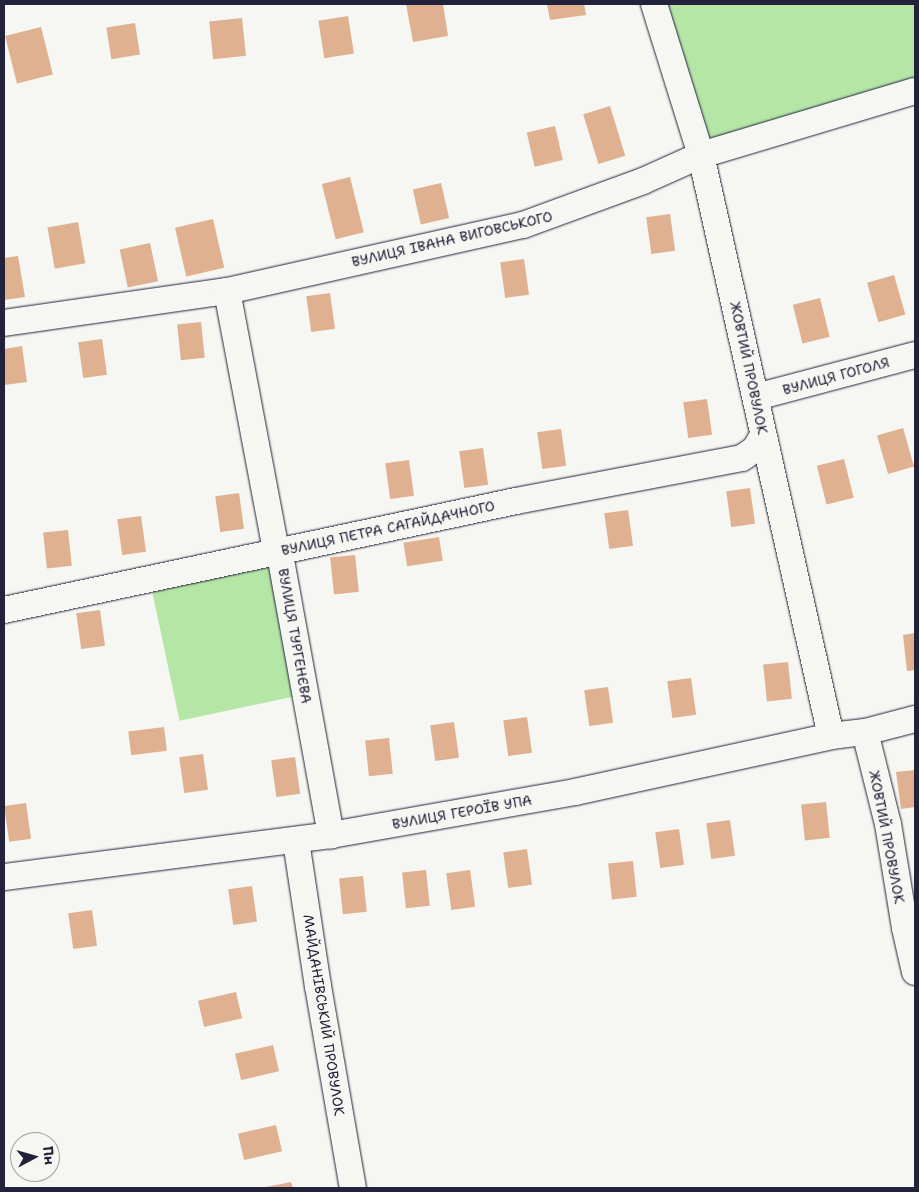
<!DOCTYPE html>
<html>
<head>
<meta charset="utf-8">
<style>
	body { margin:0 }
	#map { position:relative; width:919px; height:1192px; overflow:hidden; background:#f6f6f2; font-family:"Shantell Sans",sans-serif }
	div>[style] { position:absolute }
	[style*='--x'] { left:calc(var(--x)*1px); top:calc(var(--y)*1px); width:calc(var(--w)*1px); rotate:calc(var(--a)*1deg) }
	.green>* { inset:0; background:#b5e6a6; transform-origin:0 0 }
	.building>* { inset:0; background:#dfb190; transform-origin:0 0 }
	.roads { filter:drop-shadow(0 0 1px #22223b) drop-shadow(0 0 1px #22223b) }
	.street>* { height:26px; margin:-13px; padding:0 13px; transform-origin:13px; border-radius:13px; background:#f6f6f2 }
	span { translate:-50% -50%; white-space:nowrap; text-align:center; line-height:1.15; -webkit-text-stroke:4px #f6f6f2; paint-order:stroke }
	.street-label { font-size:14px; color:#22223b }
	.frame { position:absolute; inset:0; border:5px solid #22223b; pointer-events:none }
	.north { position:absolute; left:10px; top:1132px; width:50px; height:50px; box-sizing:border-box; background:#f6f6f2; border:1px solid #a1a1a9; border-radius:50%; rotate:84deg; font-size:14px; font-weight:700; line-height:20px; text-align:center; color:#22223b }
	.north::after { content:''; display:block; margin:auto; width:18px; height:22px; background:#22223b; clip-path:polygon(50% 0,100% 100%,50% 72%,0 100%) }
</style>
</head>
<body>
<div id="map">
	<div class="green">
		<i style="clip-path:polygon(658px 4px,915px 4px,915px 84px,718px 145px,706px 139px)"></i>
		<i style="left:272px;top:559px;width:139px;height:124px;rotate:78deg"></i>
	</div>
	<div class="building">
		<i style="clip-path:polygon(406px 4px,443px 4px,448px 36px,413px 42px)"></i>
		<i style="clip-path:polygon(547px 4px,584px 4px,586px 15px,550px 20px)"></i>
		<i style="left:348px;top:16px;width:38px;height:30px;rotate:81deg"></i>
		<i style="left:242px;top:18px;width:38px;height:33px;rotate:84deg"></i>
		<i style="left:135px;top:23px;width:32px;height:29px;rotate:81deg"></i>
		<i style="left:41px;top:27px;width:49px;height:37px;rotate:76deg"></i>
		<i style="left:610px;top:106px;width:52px;height:28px;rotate:73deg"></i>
		<i style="left:555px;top:126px;width:35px;height:29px;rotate:77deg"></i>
		<i style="left:350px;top:177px;width:57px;height:29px;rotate:76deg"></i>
		<i style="left:441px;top:183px;width:36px;height:29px;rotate:77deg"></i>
		<i style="left:670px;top:214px;width:37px;height:24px;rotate:82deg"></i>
		<i style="left:213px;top:219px;width:50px;height:39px;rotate:77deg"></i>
		<i style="left:78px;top:222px;width:42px;height:31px;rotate:80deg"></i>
		<i style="left:150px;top:243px;width:39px;height:31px;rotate:78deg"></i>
		<i style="clip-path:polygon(18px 256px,25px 297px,4px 300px,4px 258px)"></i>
		<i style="left:524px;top:259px;width:36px;height:24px;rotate:82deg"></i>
		<i style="left:894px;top:275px;width:41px;height:28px;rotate:74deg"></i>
		<i style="left:330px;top:293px;width:36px;height:24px;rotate:82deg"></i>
		<i style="left:820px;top:298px;width:40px;height:28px;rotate:76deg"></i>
		<i style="left:201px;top:322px;width:36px;height:24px;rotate:84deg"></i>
		<i style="left:102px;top:339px;width:36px;height:24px;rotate:82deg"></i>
		<i style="clip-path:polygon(22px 346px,27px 382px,4px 385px,4px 349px)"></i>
		<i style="left:707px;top:399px;width:36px;height:24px;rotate:82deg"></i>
		<i style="left:903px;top:428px;width:40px;height:27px;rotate:74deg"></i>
		<i style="left:561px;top:429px;width:37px;height:24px;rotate:82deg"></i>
		<i style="left:483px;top:448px;width:37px;height:24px;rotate:82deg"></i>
		<i style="left:844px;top:459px;width:40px;height:28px;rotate:76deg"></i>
		<i style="left:409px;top:460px;width:36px;height:24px;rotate:82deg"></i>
		<i style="left:750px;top:488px;width:36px;height:24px;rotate:82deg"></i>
		<i style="left:239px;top:493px;width:36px;height:24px;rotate:82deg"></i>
		<i style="left:628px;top:510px;width:36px;height:24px;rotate:82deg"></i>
		<i style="left:141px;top:516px;width:36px;height:24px;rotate:82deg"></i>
		<i style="left:68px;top:530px;width:36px;height:25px;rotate:84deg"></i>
		<i style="left:439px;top:537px;width:24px;height:36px;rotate:81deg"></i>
		<i style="left:355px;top:555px;width:37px;height:25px;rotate:84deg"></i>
		<i style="left:100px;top:610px;width:36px;height:24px;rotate:82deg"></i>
		<i style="clip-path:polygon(915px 633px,915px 670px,907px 671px,903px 635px)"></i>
		<i style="left:788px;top:662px;width:37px;height:25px;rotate:84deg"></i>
		<i style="left:691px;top:678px;width:37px;height:24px;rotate:82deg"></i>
		<i style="left:608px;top:687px;width:36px;height:24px;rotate:82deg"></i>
		<i style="left:527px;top:717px;width:36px;height:24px;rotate:82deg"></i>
		<i style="left:454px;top:722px;width:36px;height:24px;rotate:82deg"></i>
		<i style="left:164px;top:727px;width:24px;height:36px;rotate:83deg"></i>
		<i style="left:389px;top:738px;width:36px;height:24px;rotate:84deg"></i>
		<i style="left:203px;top:754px;width:36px;height:24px;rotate:82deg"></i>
		<i style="left:295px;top:757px;width:37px;height:24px;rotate:82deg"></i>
		<i style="clip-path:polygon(915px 770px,915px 807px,901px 809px,896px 772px)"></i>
		<i style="left:826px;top:802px;width:36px;height:25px;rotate:84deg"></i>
		<i style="left:26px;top:803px;width:36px;height:22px;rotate:82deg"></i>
		<i style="left:730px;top:820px;width:36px;height:24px;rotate:82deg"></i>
		<i style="left:679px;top:829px;width:36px;height:24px;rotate:82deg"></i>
		<i style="left:527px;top:849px;width:36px;height:24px;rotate:82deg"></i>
		<i style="left:633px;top:861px;width:36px;height:25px;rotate:84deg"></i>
		<i style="left:426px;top:870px;width:36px;height:24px;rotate:84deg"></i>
		<i style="left:470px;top:870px;width:37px;height:24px;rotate:82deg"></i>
		<i style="left:363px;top:876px;width:36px;height:24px;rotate:84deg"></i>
		<i style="left:252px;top:886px;width:36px;height:24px;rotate:82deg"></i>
		<i style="left:92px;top:910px;width:36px;height:24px;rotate:82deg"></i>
		<i style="left:236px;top:992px;width:27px;height:39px;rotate:77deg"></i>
		<i style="left:273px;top:1045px;width:27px;height:39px;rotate:77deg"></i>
		<i style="left:276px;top:1125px;width:27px;height:39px;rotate:77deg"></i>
		<i style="clip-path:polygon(291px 1182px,293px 1188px,266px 1188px,266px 1187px)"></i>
	</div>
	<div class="roads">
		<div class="street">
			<i style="--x:654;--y:4;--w:158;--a:72.7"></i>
			<i style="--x:701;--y:155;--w:595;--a:77.39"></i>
			<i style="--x:227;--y:291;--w:265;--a:79.3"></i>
			<i style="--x:276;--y:551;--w:10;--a:61"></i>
			<i style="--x:281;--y:560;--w:280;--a:79.7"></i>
			<i style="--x:4;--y:323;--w:225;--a:-8.2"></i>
			<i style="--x:227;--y:291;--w:303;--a:-12.6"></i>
			<i style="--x:523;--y:225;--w:128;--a:-20.1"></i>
			<i style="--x:643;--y:181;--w:64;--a:-24.1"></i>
			<i style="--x:701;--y:155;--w:223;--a:-16.7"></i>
			<i style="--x:756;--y:397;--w:164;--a:-14.8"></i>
			<i style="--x:4;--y:610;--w:523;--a:-12.02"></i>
			<i style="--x:516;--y:501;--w:230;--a:-10.8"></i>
			<i style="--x:742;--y:458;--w:16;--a:-35"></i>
			<i style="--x:755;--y:449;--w:16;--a:-60"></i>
			<i style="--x:865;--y:732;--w:95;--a:76"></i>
			<i style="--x:888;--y:824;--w:105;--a:80.7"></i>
			<i style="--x:905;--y:928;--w:45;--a:77.2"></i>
			<i style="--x:296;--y:841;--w:147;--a:81.4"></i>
			<i style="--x:318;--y:986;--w:205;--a:80.2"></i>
			<i style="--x:4;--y:877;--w:330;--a:-7.3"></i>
			<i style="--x:331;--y:835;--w:248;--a:-10"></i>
			<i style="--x:575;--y:792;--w:262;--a:-12.3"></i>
			<i style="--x:831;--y:736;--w:34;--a:-7"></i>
			<i style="--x:865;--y:732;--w:52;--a:-14.6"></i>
		</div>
	</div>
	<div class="street-label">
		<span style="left:452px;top:239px;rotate:-13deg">ВУЛИЦЯ ІВАНА ВИГОВСЬКОГО</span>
		<span style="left:749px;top:368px;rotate:78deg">ЖОВТИЙ ПРОВУЛОК</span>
		<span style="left:836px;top:376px;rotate:-15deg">ВУЛИЦЯ ГОГОЛЯ</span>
		<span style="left:388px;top:528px;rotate:-12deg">ВУЛИЦЯ ПЕТРА САГАЙДАЧНОГО</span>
		<span style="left:295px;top:636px;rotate:80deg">ВУЛИЦЯ ТУРГЕНЄВА</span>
		<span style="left:462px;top:812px;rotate:-10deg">ВУЛИЦЯ ГЕРОЇВ УПА</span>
		<span style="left:887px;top:837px;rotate:79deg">ЖОВТИЙ ПРОВУЛОК</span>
		<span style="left:324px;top:1015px;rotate:81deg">МАЙДАНІВСЬКИЙ ПРОВУЛОК</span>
	</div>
	<div class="frame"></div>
	<div class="north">Пн</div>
</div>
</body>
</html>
